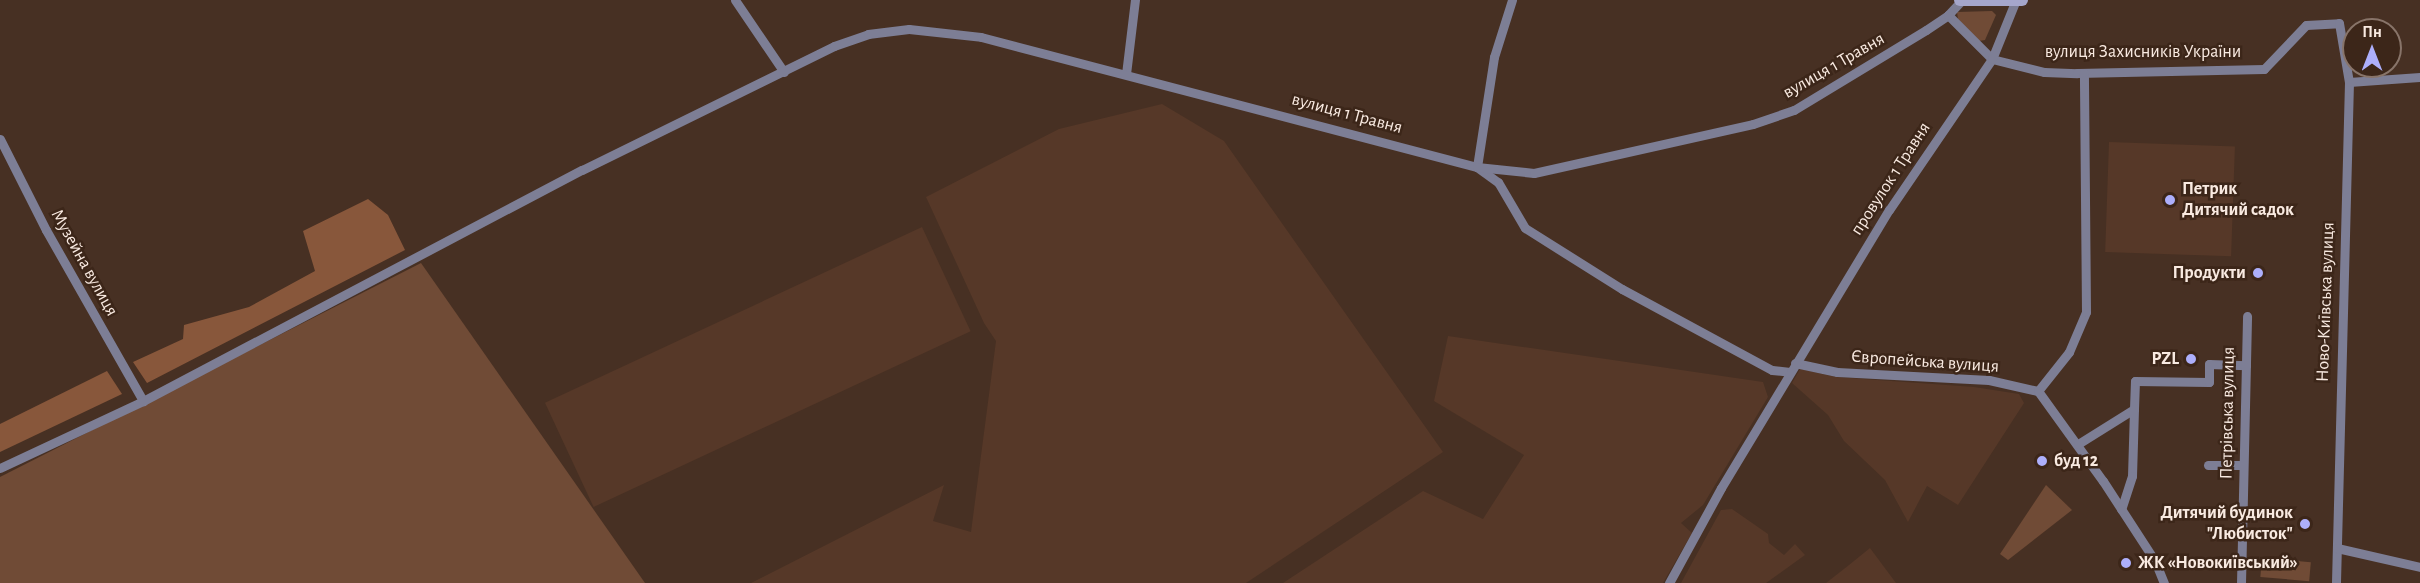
<!DOCTYPE html>
<html>
<head>
<meta charset="utf-8">
<style>
	body { margin:0 }
	#map { position:relative; width:2420px; height:583px; overflow:hidden; background:#473023; font-family:"Alegreya Sans",sans-serif }
	div>[style] { position:absolute }
	[style*='--x'] { left:calc(var(--x)*1px); top:calc(var(--y)*1px); width:calc(var(--w)*1px); rotate:calc(var(--a)*1deg) }
	.built>* { inset:0; background:#563828; transform-origin:0 0 }
	.green>* { inset:0; background:#704b36; transform-origin:0 0 }
	.forest>* { inset:0; background:#88573b }
	.street>* { height:9px; margin:-4.5px; padding:0 4.5px; transform-origin:4.5px; border-radius:4.5px; background:#7d7e95 }
	.secondary>* { height:12px; margin:-6px; padding:0 6px; transform-origin:6px; border-radius:6px; background:#a5a6cb }
	.dots>* { width:16px; height:16px; translate:-50% -50%; box-sizing:border-box; border:3px solid #3c2619; border-radius:50% }
	span { translate:-50% -50%; white-space:nowrap; text-align:center; line-height:1.15; -webkit-text-stroke:5px #3c2619; paint-order:stroke }
	.street-label { font-size:18px; color:#f9eae1 }
	.poi-label { font-size:18px; color:#f9eae1; font-weight:700 }
	.left { translate:0 -50%; text-align:left }
	.right { translate:-100% -50%; text-align:right }
	.north { position:absolute; left:2342px; top:18px; width:60px; height:60px; box-sizing:border-box; background:#3c2619; border:2px solid #887469; border-radius:50%; rotate:0deg; font-size:16px; font-weight:700; line-height:24px; text-align:center; color:#f9eae1 }
	.north::after { content:''; display:block; margin:auto; width:21px; height:27px; background:#adaffb; clip-path:polygon(50% 0,100% 100%,50% 72%,0 100%) }
</style>
</head>
<body>
<div id="map">
	<div class="built">
		<i style="clip-path:polygon(1162px 104px,1224px 141px,1443px 452px,1246px 583px,751px 583px,944px 485px,933px 521px,971px 532px,996px 341px,984px 323px,926px 197px,1059px 129px)"></i>
		<i style="left:2109px;top:142px;width:126px;height:110px;rotate:2deg"></i>
		<i style="left:922px;top:227px;width:115px;height:416px;rotate:65deg"></i>
		<i style="clip-path:polygon(1448px 336px,1763px 382px,1768px 397px,1703px 505px,1681px 523px,1692px 533px,1663px 583px,1283px 583px,1423px 491px,1483px 519px,1524px 455px,1434px 401px)"></i>
		<i style="clip-path:polygon(1800px 369px,1836px 377px,1974px 387px,2019px 394px,2024px 403px,1958px 505px,1927px 486px,1908px 522px,1885px 480px,1844px 441px,1828px 415px,1792px 383px)"></i>
		<i style="clip-path:polygon(1732px 509px,1768px 534px,1769px 543px,1784px 555px,1795px 544px,1805px 555px,1766px 583px,1681px 583px,1721px 510px)"></i>
		<i style="clip-path:polygon(1870px 548px,1896px 583px,1826px 583px,1849px 565px)"></i>
	</div>
	<div class="green">
		<i style="clip-path:polygon(1992px 11px,1996px 15px,1985px 40px,1979px 41px,1958px 19px,1957px 12px)"></i>
		<i style="clip-path:polygon(421px 263px,645px 583px,0 583px,0 477px)"></i>
		<i style="clip-path:polygon(2046px 485px,2072px 510px,2008px 560px,2000px 554px)"></i>
		<i style="left:2262px;top:558px;width:49px;height:19px;rotate:5deg"></i>
	</div>
	<div class="forest">
		<i style="clip-path:polygon(368px 199px,388px 215px,405px 250px,147px 383px,133px 362px,183px 339px,184px 325px,249px 307px,315px 271px,303px 231px)"></i>
		<i style="clip-path:polygon(107px 371px,122px 394px,0 452px,0 424px)"></i>
	</div>
	<div class="street">
		<i style="--x:735;--y:0;--w:87;--a:55.8"></i>
		<i style="--x:1512;--y:0;--w:60;--a:107.5"></i>
		<i style="--x:1494;--y:57;--w:111;--a:98.8"></i>
		<i style="--x:1477;--y:167;--w:26;--a:36"></i>
		<i style="--x:1498;--y:182;--w:53;--a:59.6"></i>
		<i style="--x:1525;--y:228;--w:115;--a:32.2"></i>
		<i style="--x:1622;--y:289;--w:170;--a:28.4"></i>
		<i style="--x:1772;--y:370;--w:18;--a:6"></i>
		<i style="--x:1948;--y:15;--w:62;--a:45"></i>
		<i style="--x:1992;--y:59;--w:54;--a:14"></i>
		<i style="--x:2044;--y:72;--w:33;--a:2"></i>
		<i style="--x:2077;--y:73;--w:187;--a:-1.2"></i>
		<i style="--x:2264;--y:69;--w:61;--a:-46.3"></i>
		<i style="--x:2306;--y:25;--w:33;--a:-3"></i>
		<i style="--x:2339;--y:23;--w:60;--a:80.4"></i>
		<i style="--x:2349;--y:82;--w:501;--a:91.49"></i>
		<i style="--x:1126;--y:74;--w:75;--a:-83.1"></i>
		<i style="--x:2349;--y:82;--w:71;--a:-4"></i>
		<i style="--x:0;--y:139;--w:102;--a:63.2"></i>
		<i style="--x:46;--y:230;--w:197;--a:60.4"></i>
		<i style="--x:1795;--y:363;--w:43;--a:12.1"></i>
		<i style="--x:1837;--y:372;--w:152;--a:3"></i>
		<i style="--x:1989;--y:380;--w:50;--a:12.7"></i>
		<i style="--x:2038;--y:391;--w:111;--a:54.2"></i>
		<i style="--x:2103;--y:481;--w:95;--a:57"></i>
		<i style="--x:2155;--y:561;--w:24;--a:68"></i>
		<i style="--x:2038;--y:391;--w:50;--a:-51.5"></i>
		<i style="--x:2069;--y:352;--w:43;--a:-67"></i>
		<i style="--x:2086;--y:312;--w:239;--a:-90.5"></i>
		<i style="--x:2134;--y:409;--w:28;--a:-88"></i>
		<i style="--x:2135;--y:381;--w:74;--a:0.8"></i>
		<i style="--x:2209;--y:382;--w:18;--a:-90"></i>
		<i style="--x:2209;--y:364;--w:37;--a:2"></i>
		<i style="--x:2078;--y:444;--w:66;--a:-32"></i>
		<i style="--x:2134;--y:409;--w:67;--a:91.7"></i>
		<i style="--x:2132;--y:476;--w:35;--a:108"></i>
		<i style="--x:2208;--y:465;--w:35;--a:0"></i>
		<i style="--x:0;--y:468;--w:158;--a:-25.1"></i>
		<i style="--x:143;--y:401;--w:496;--a:-27.8"></i>
		<i style="--x:582;--y:170;--w:281;--a:-26.2"></i>
		<i style="--x:834;--y:46;--w:36;--a:-19"></i>
		<i style="--x:868;--y:34;--w:41;--a:-7"></i>
		<i style="--x:909;--y:29;--w:72;--a:6.3"></i>
		<i style="--x:981;--y:37;--w:513;--a:14.69"></i>
		<i style="--x:1477;--y:167;--w:57;--a:6"></i>
		<i style="--x:1534;--y:173;--w:224;--a:-12.6"></i>
		<i style="--x:1753;--y:124;--w:43;--a:-18.9"></i>
		<i style="--x:1794;--y:110;--w:154;--a:-31.2"></i>
		<i style="--x:1926;--y:30;--w:27;--a:-34"></i>
		<i style="--x:1948;--y:15;--w:21;--a:-47"></i>
		<i style="--x:2337;--y:548;--w:85;--a:12.9"></i>
		<i style="--x:1669;--y:583;--w:108;--a:-61.3"></i>
		<i style="--x:1721;--y:488;--w:325;--a:-58.9"></i>
		<i style="--x:1889;--y:210;--w:183;--a:-55.7"></i>
		<i style="--x:1992;--y:59;--w:61;--a:-68"></i>
		<i style="--x:2241;--y:583;--w:267;--a:-88.7"></i>
	</div>
	<div class="secondary">
		<i style="--x:1960;--y:0;--w:62;--a:0"></i>
	</div>
	<div class="dots">
		<i style="left:2170px;top:200px;background:#adaffb"></i>
		<i style="left:2258px;top:273px;background:#adaffb"></i>
		<i style="left:2191px;top:359px;background:#adaffb"></i>
		<i style="left:2042px;top:461px;background:#adaffb"></i>
		<i style="left:2305px;top:524px;background:#adaffb"></i>
		<i style="left:2126px;top:563px;background:#adaffb"></i>
	</div>
	<div class="street-label">
		<span style="left:2143px;top:52px">вулиця Захисників України</span>
		<span style="left:1834px;top:66px;rotate:-30deg">вулиця 1 Травня</span>
		<span style="left:1347px;top:114px;rotate:15deg">вулиця 1 Травня</span>
		<span style="left:1891px;top:179px;rotate:-57deg">провулок 1 Травня</span>
		<span style="left:84px;top:263px;rotate:61deg">Музейна вулиця</span>
		<span style="left:2326px;top:302px;rotate:-88deg">Ново-Київська вулиця</span>
		<span style="left:1925px;top:362px;rotate:4deg">Європейська вулиця</span>
		<span style="left:2228px;top:413px;rotate:-89deg">Петрівська вулиця</span>
	</div>
	<div class="poi-label">
		<span class="left" style="left:2182px;top:200px">Петрик<br>Дитячий садок</span>
		<span class="right" style="left:2246px;top:273px">Продукти</span>
		<span class="right" style="left:2179px;top:359px">PZL</span>
		<span class="left" style="left:2054px;top:461px">буд 12</span>
		<span class="right" style="left:2293px;top:524px">Дитячий будинок<br>"Любисток"</span>
		<span class="left" style="left:2138px;top:563px">ЖК «Новокиївський»</span>
	</div>
	<div class="north">Пн</div>
</div>
</body>
</html>
